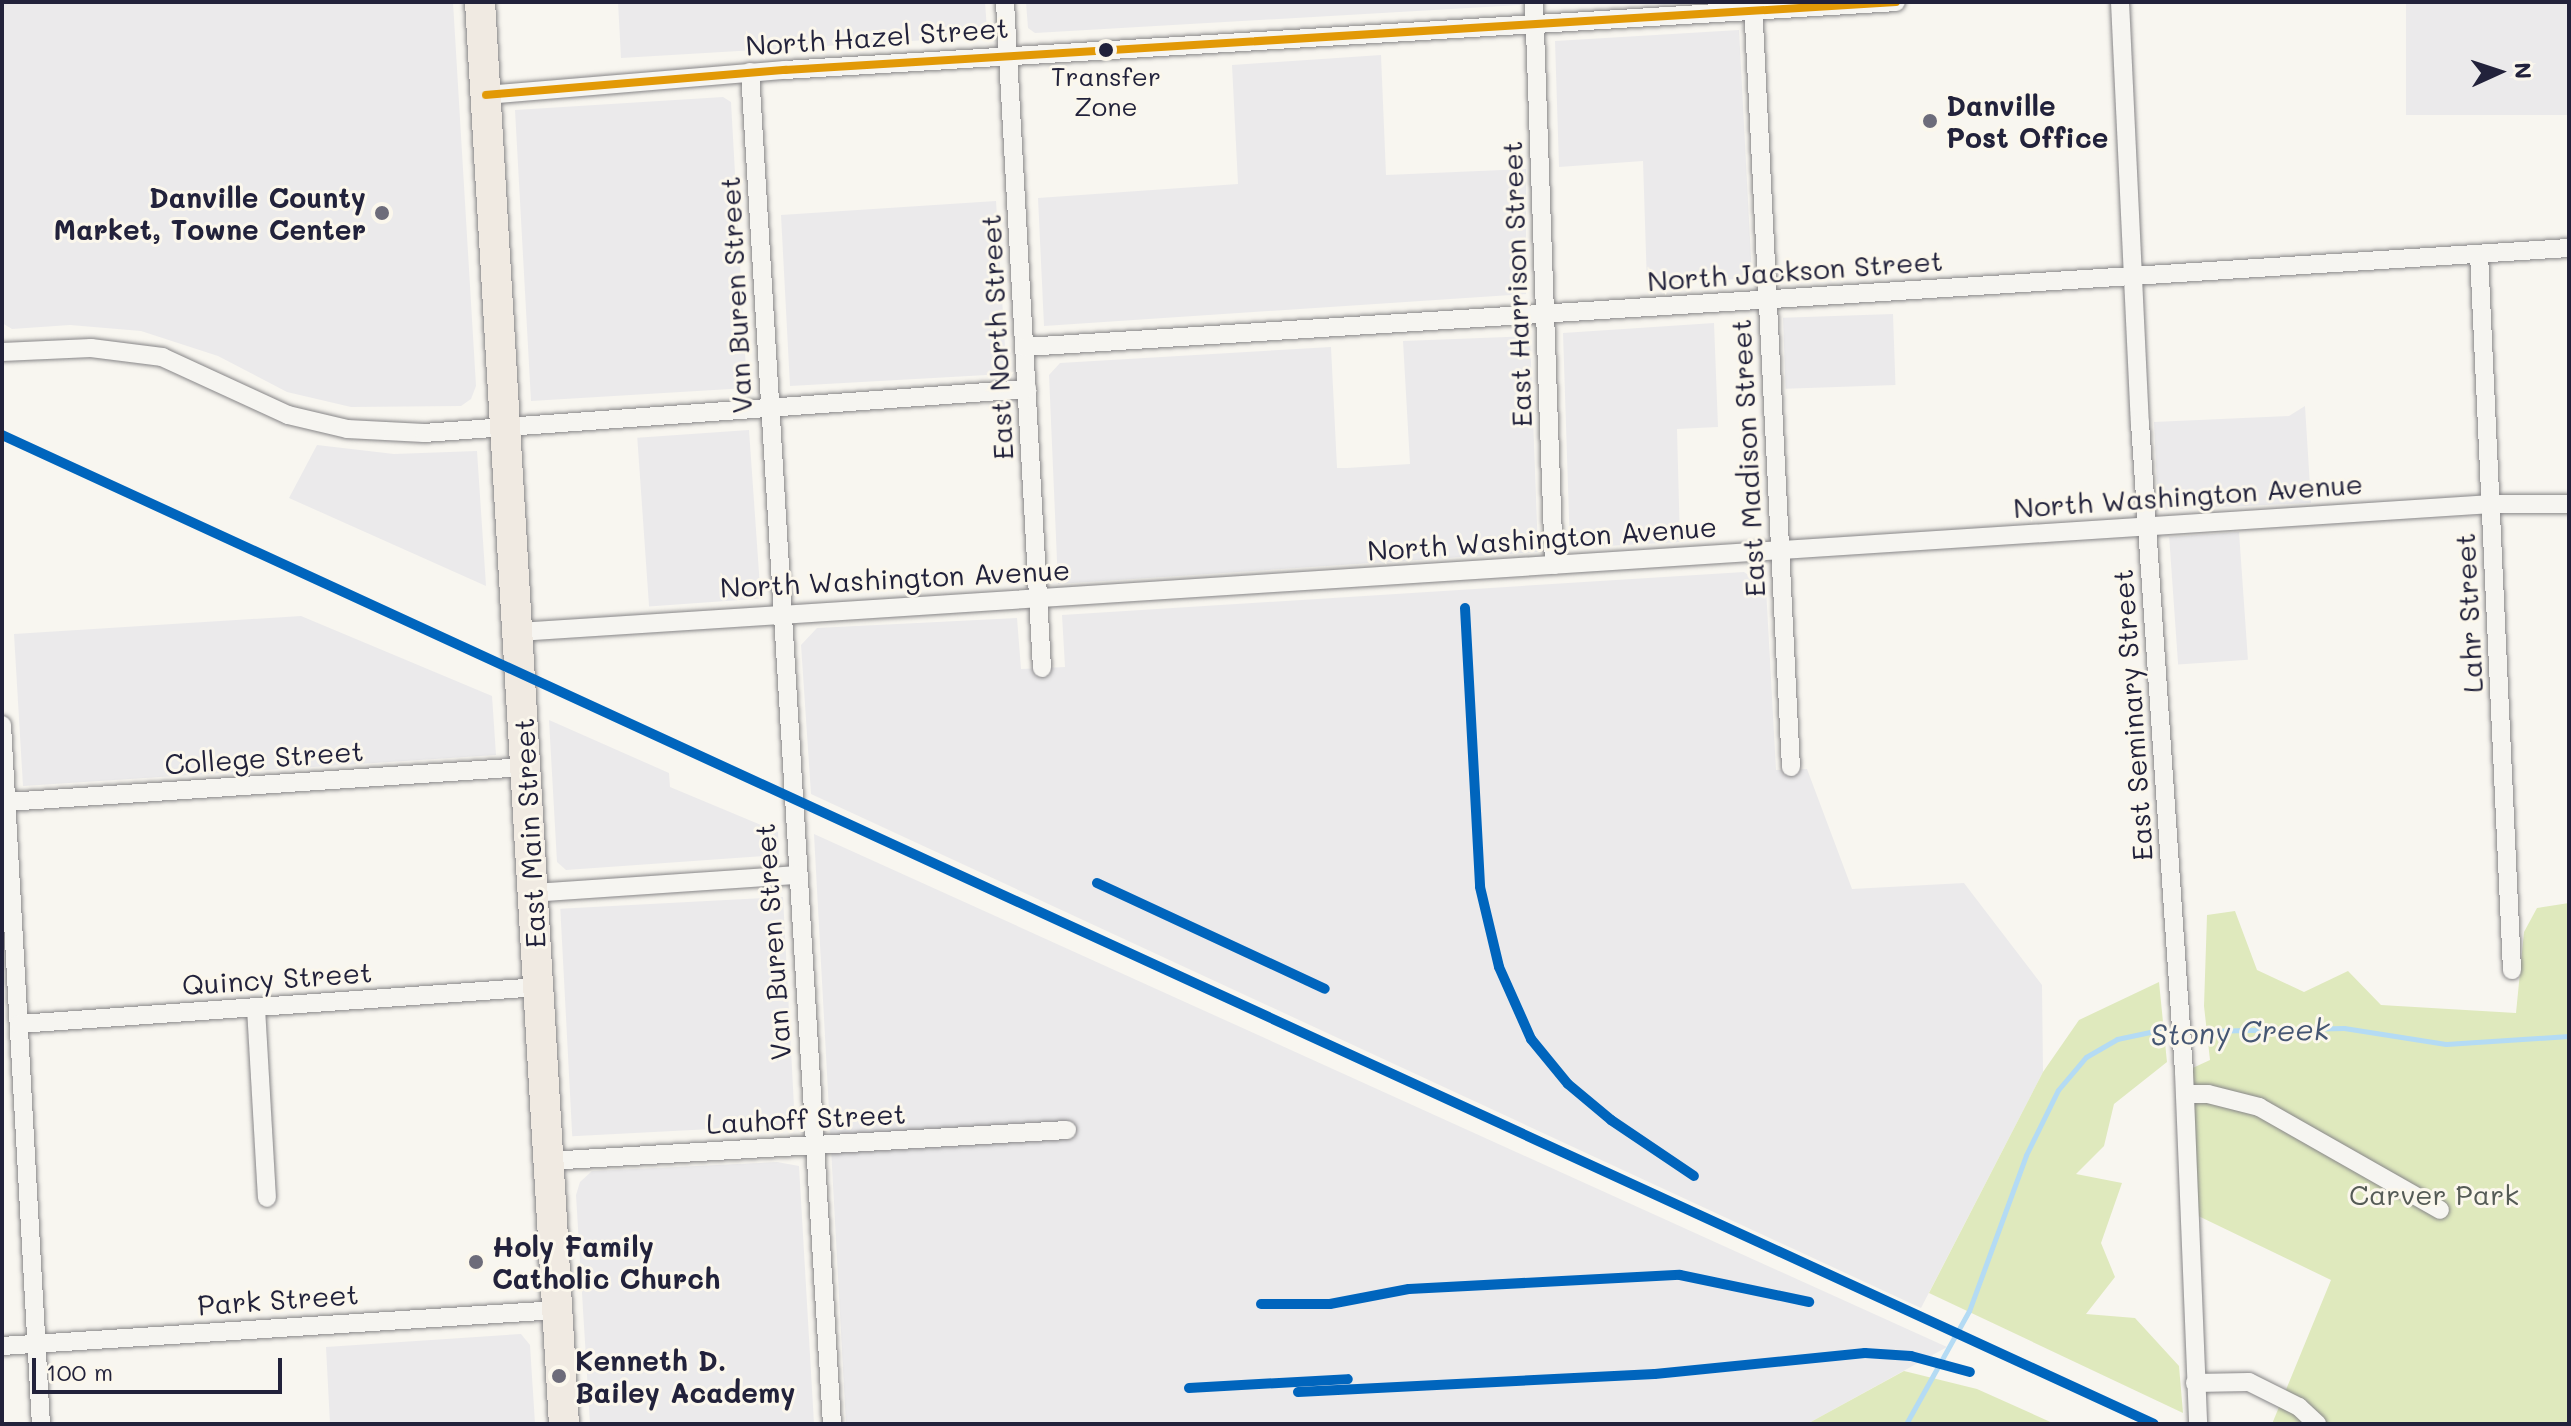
<!DOCTYPE html>
<html>
<head>
<meta charset="utf-8">
<style>
	body { margin:0 }
	#map { position:relative; width:2571px; height:1426px; overflow:hidden; background:#f8f6f0; font-family:Mali,sans-serif }
	div>[style] { position:absolute }
	[style*='--x'] { left:calc(var(--x)*1px); top:calc(var(--y)*1px); width:calc(var(--w)*1px); rotate:calc(var(--a)*1deg) }
	.built>* { inset:0; background:#ebeaeb; transform-origin:0 0 }
	.green>* { inset:0; background:#dfe9bd }
	.stream>* { height:5px; margin:-2.5px; padding:0 2.5px; transform-origin:2.5px; border-radius:2.5px; background:#b4dbf4 }
	.roads { filter:drop-shadow(0 0 2px #878688) drop-shadow(0 0 2px #878688) }
	.minor>* { height:18px; margin:-9px; padding:0 9px; transform-origin:9px; border-radius:9px; background:#f6f5f1 }
	.primary>* { height:30px; margin:-15px; padding:0 15px; transform-origin:15px; border-radius:15px; background:#f0eae2 }
	.bus-1>* { height:8px; margin:-4px; padding:0 4px; transform-origin:4px; border-radius:4px; background:#e29906 }
	.rail-1>* { height:10px; margin:-5px; padding:0 5px; transform-origin:5px; border-radius:5px; background:#0065bd }
	.dots>* { width:22px; height:22px; translate:-50% -50%; box-sizing:border-box; border:4px solid #fbf7ec; border-radius:50% }
	span { translate:-50% -50%; white-space:nowrap; text-align:center; line-height:1.15; -webkit-text-stroke:6px #fbf7ec; paint-order:stroke }
	.bus-label { font-size:26px; color:#22223b }
	.street-label { font-size:28px; color:#22223b }
	.poi-label { font-size:28px; color:#22223b; font-weight:700 }
	.left { translate:0 -50%; text-align:left }
	.right { translate:-100% -50%; text-align:right }
	.park-label { font-size:28px; color:#555b56 }
	.water-label { font-size:30px; color:#455673; font-style:italic }
	.frame { position:absolute; inset:0; border:4px solid #22223b; pointer-events:none }
	.north { position:absolute; left:2459px; top:32px; width:80px; height:80px; -webkit-text-stroke:6px #fbf7ec; paint-order:stroke; rotate:87deg; font-size:22px; font-weight:700; line-height:32px; text-align:center; color:#22223b }
	.north::after { content:''; display:block; margin:auto; width:28px; height:36px; background:#22223b; clip-path:polygon(50% 0,100% 100%,50% 72%,0 100%) }
	.scale { position:absolute; left:32px; top:1358px; width:250px; height:36px; box-sizing:border-box; border:4px solid #22223b; border-top:0; padding-left:10px; font-size:24px; line-height:28px; white-space:nowrap; color:#22223b; -webkit-text-stroke:6px #fbf7ec; paint-order:stroke }
</style>
</head>
<body>
<div id="map">
	<div class="built">
		<i style="clip-path:polygon(2px 2px,453px 2px,476px 386px,471px 399px,461px 406px,351px 407px,287px 392px,218px 356px,141px 331px,70px 325px,12px 329px,2px 323px)"></i>
		<i style="clip-path:polygon(618px 2px,985px 2px,987px 30px,978px 37px,621px 58px)"></i>
		<i style="clip-path:polygon(1026px 2px,1520px 2px,1520px 5px,1035px 33px,1028px 28px)"></i>
		<i style="left:2406px;top:2px;width:163px;height:113px"></i>
		<i style="clip-path:polygon(1739px 30px,1752px 278px,1647px 285px,1643px 161px,1559px 167px,1555px 41px)"></i>
		<i style="clip-path:polygon(1381px 55px,1386px 175px,1526px 169px,1526px 294px,1044px 326px,1038px 198px,1238px 184px,1232px 65px)"></i>
		<i style="clip-path:polygon(723px 97px,731px 102px,747px 388px,531px 401px,515px 110px)"></i>
		<i style="clip-path:polygon(996px 201px,1006px 363px,987px 375px,790px 386px,781px 215px)"></i>
		<i style="left:1893px;top:314px;width:71px;height:110px;rotate:88deg"></i>
		<i style="clip-path:polygon(1714px 323px,1718px 427px,1677px 429px,1680px 542px,1570px 548px,1563px 333px)"></i>
		<i style="clip-path:polygon(1530px 336px,1538px 552px,1058px 584px,1049px 375px,1060px 363px,1331px 347px,1337px 468px,1347px 468px,1410px 464px,1403px 341px)"></i>
		<i style="clip-path:polygon(2305px 406px,2311px 503px,2158px 510px,2154px 422px,2289px 416px)"></i>
		<i style="left:749px;top:430px;width:169px;height:112px;rotate:86deg"></i>
		<i style="clip-path:polygon(317px 445px,394px 454px,477px 451px,486px 586px,289px 498px)"></i>
		<i style="left:2239px;top:532px;width:128px;height:70px;rotate:86deg"></i>
		<i style="clip-path:polygon(1744px 572px,1766px 588px,1776px 770px,1807px 769px,1852px 889px,1964px 883px,2042px 985px,2043px 1072px,1921px 1308px,811px 794px,801px 645px,817px 628px,1017px 618px,1021px 669px,1065px 667px,1062px 615px)"></i>
		<i style="clip-path:polygon(301px 616px,492px 696px,496px 755px,23px 786px,14px 634px)"></i>
		<i style="clip-path:polygon(549px 720px,669px 773px,670px 787px,778px 832px,779px 855px,566px 870px,557px 862px)"></i>
		<i style="clip-path:polygon(814px 834px,1947px 1347px,1807px 1424px,846px 1424px)"></i>
		<i style="left:783px;top:897px;width:228px;height:223px;rotate:87deg"></i>
		<i style="clip-path:polygon(777px 1162px,799px 1166px,814px 1424px,590px 1424px,576px 1195px,580px 1182px,592px 1171px)"></i>
		<i style="clip-path:polygon(521px 1334px,530px 1345px,535px 1424px,330px 1424px,326px 1347px)"></i>
	</div>
	<div class="green">
		<i style="clip-path:polygon(2569px 903px,2569px 1424px,2272px 1424px,2331px 1280px,2188px 1211px,2184px 1072px,2210px 1060px,2204px 1006px,2207px 915px,2235px 911px,2257px 970px,2304px 992px,2348px 971px,2381px 1005px,2516px 1013px,2524px 932px,2537px 908px)"></i>
		<i style="clip-path:polygon(2159px 982px,2167px 1062px,2114px 1104px,2104px 1146px,2076px 1174px,2122px 1183px,2101px 1243px,2115px 1277px,2086px 1314px,2135px 1318px,2179px 1366px,2183px 1413px,1929px 1293px,2043px 1072px,2079px 1020px)"></i>
		<i style="clip-path:polygon(1904px 1371px,1977px 1389px,2055px 1424px,1807px 1424px)"></i>
	</div>
	<div class="stream">
		<i style="--x:1906;--y:1424;--w:129;--a:-60.9"></i>
		<i style="--x:1969;--y:1311;--w:166;--a:-69.9"></i>
		<i style="--x:2026;--y:1155;--w:72;--a:-63.8"></i>
		<i style="--x:2058;--y:1090;--w:43;--a:-49.7"></i>
		<i style="--x:2086;--y:1057;--w:36;--a:-30"></i>
		<i style="--x:2117;--y:1039;--w:35;--a:-12"></i>
		<i style="--x:2151;--y:1032;--w:193;--a:-1.2"></i>
		<i style="--x:2344;--y:1028;--w:103;--a:8.9"></i>
		<i style="--x:2446;--y:1044;--w:123;--a:-3.7"></i>
	</div>
	<div class="roads">
		<div class="minor">
			<i style="--x:1005;--y:2;--w:667;--a:86.82"></i>
			<i style="--x:1534;--y:2;--w:563;--a:87.97"></i>
			<i style="--x:1753;--y:2;--w:766;--a:87.16"></i>
			<i style="--x:2120;--y:2;--w:421;--a:87.3"></i>
			<i style="--x:2140;--y:423;--w:650;--a:86.12"></i>
			<i style="--x:2184;--y:1072;--w:352;--a:87.7"></i>
			<i style="--x:750;--y:72;--w:1354;--a:86.53"></i>
			<i style="--x:486;--y:95;--w:300;--a:-4.8"></i>
			<i style="--x:785;--y:70;--w:1113;--a:-3.5"></i>
			<i style="--x:2479;--y:254;--w:717;--a:87.36"></i>
			<i style="--x:1025;--y:347;--w:1547;--a:-3.67"></i>
			<i style="--x:2;--y:352;--w:89;--a:-2.6"></i>
			<i style="--x:91;--y:348;--w:72;--a:7.2"></i>
			<i style="--x:162;--y:357;--w:139;--a:24.7"></i>
			<i style="--x:288;--y:415;--w:61;--a:13.3"></i>
			<i style="--x:347;--y:429;--w:77;--a:3"></i>
			<i style="--x:424;--y:433;--w:605;--a:-4.17"></i>
			<i style="--x:518;--y:632;--w:1978;--a:-3.71"></i>
			<i style="--x:2492;--y:504;--w:77;--a:0"></i>
			<i style="--x:2;--y:725;--w:700;--a:86.81"></i>
			<i style="--x:7;--y:802;--w:518;--a:-3.87"></i>
			<i style="--x:532;--y:893;--w:265;--a:-3.9"></i>
			<i style="--x:256;--y:1008;--w:190;--a:86.7"></i>
			<i style="--x:19;--y:1024;--w:521;--a:-4.07"></i>
			<i style="--x:2185;--y:1094;--w:23;--a:0"></i>
			<i style="--x:2208;--y:1094;--w:53;--a:14.3"></i>
			<i style="--x:2259;--y:1107;--w:208;--a:29.6"></i>
			<i style="--x:548;--y:1161;--w:520;--a:-3.42"></i>
			<i style="--x:2;--y:1346;--w:556;--a:-3.71"></i>
			<i style="--x:2195;--y:1383;--w:54;--a:-1.1"></i>
			<i style="--x:2249;--y:1382;--w:56;--a:26.6"></i>
			<i style="--x:2299;--y:1407;--w:25;--a:43"></i>
		</div>
		<div class="primary">
			<i style="--x:480;--y:2;--w:1424;--a:86.62"></i>
		</div>
	</div>
	<div class="bus-1">
		<i style="--x:486;--y:95;--w:300;--a:-4.8"></i>
		<i style="--x:785;--y:70;--w:1113;--a:-3.5"></i>
	</div>
	<div class="rail-1">
		<i style="--x:2;--y:435;--w:2368;--a:24.68"></i>
		<i style="--x:1465;--y:608;--w:279;--a:86.9"></i>
		<i style="--x:1480;--y:887;--w:82;--a:76.6"></i>
		<i style="--x:1499;--y:967;--w:79;--a:66"></i>
		<i style="--x:1531;--y:1039;--w:58;--a:50.6"></i>
		<i style="--x:1568;--y:1084;--w:56;--a:39.9"></i>
		<i style="--x:1611;--y:1120;--w:100;--a:34"></i>
		<i style="--x:1097;--y:883;--w:251;--a:24.9"></i>
		<i style="--x:1261;--y:1304;--w:69;--a:0"></i>
		<i style="--x:1330;--y:1304;--w:80;--a:-10.8"></i>
		<i style="--x:1409;--y:1289;--w:271;--a:-3"></i>
		<i style="--x:1680;--y:1275;--w:132;--a:11.8"></i>
		<i style="--x:1189;--y:1388;--w:159;--a:-3.2"></i>
		<i style="--x:1298;--y:1392;--w:357;--a:-2.9"></i>
		<i style="--x:1655;--y:1374;--w:211;--a:-5.7"></i>
		<i style="--x:1865;--y:1353;--w:46;--a:3.7"></i>
		<i style="--x:1911;--y:1356;--w:61;--a:15.2"></i>
	</div>
	<div class="dots">
		<i style="left:1106px;top:50px;background:#22223b"></i>
		<i style="left:1930px;top:121px;background:#6d6c7a"></i>
		<i style="left:382px;top:213px;background:#6d6c7a"></i>
		<i style="left:476px;top:1262px;background:#6d6c7a"></i>
		<i style="left:559px;top:1376px;background:#6d6c7a"></i>
	</div>
	<div class="bus-label">
		<span style="left:1106px;top:92px">Transfer<br>Zone</span>
	</div>
	<div class="street-label">
		<span style="left:877px;top:36px;rotate:-4deg">North Hazel Street</span>
		<span style="left:1795px;top:270px;rotate:-4deg">North Jackson Street</span>
		<span style="left:1516px;top:284px;rotate:-92deg">East Harrison Street</span>
		<span style="left:735px;top:295px;rotate:-93deg">Van Buren Street</span>
		<span style="left:996px;top:337px;rotate:-93deg">East North Street</span>
		<span style="left:1747px;top:458px;rotate:-93deg">East Madison Street</span>
		<span style="left:2188px;top:495px;rotate:-4deg">North Washington Avenue</span>
		<span style="left:1542px;top:538px;rotate:-4deg">North Washington Avenue</span>
		<span style="left:895px;top:578px;rotate:-3deg">North Washington Avenue</span>
		<span style="left:2468px;top:613px;rotate:-93deg">Lahr Street</span>
		<span style="left:2132px;top:715px;rotate:-94deg">East Seminary Street</span>
		<span style="left:264px;top:757px;rotate:-4deg">College Street</span>
		<span style="left:529px;top:833px;rotate:-93deg">East Main Street</span>
		<span style="left:772px;top:942px;rotate:-94deg">Van Buren Street</span>
		<span style="left:277px;top:978px;rotate:-4deg">Quincy Street</span>
		<span style="left:806px;top:1118px;rotate:-3deg">Lauhoff Street</span>
		<span style="left:278px;top:1299px;rotate:-4deg">Park Street</span>
	</div>
	<div class="poi-label">
		<span class="left" style="left:1946px;top:121px">Danville<br>Post Office</span>
		<span class="right" style="left:366px;top:213px">Danville County<br>Market, Towne Center</span>
		<span class="left" style="left:492px;top:1262px">Holy Family<br>Catholic Church</span>
		<span class="left" style="left:575px;top:1376px">Kenneth D.<br>Bailey Academy</span>
	</div>
	<div class="park-label">
		<span style="left:2434px;top:1194px">Carver Park</span>
	</div>
	<div class="water-label">
		<span style="left:2240px;top:1031px;rotate:-2deg">Stony Creek</span>
	</div>
	<div class="frame"></div>
	<div class="north">N</div>
	<div class="scale">100 m</div>
</div>
</body>
</html>
